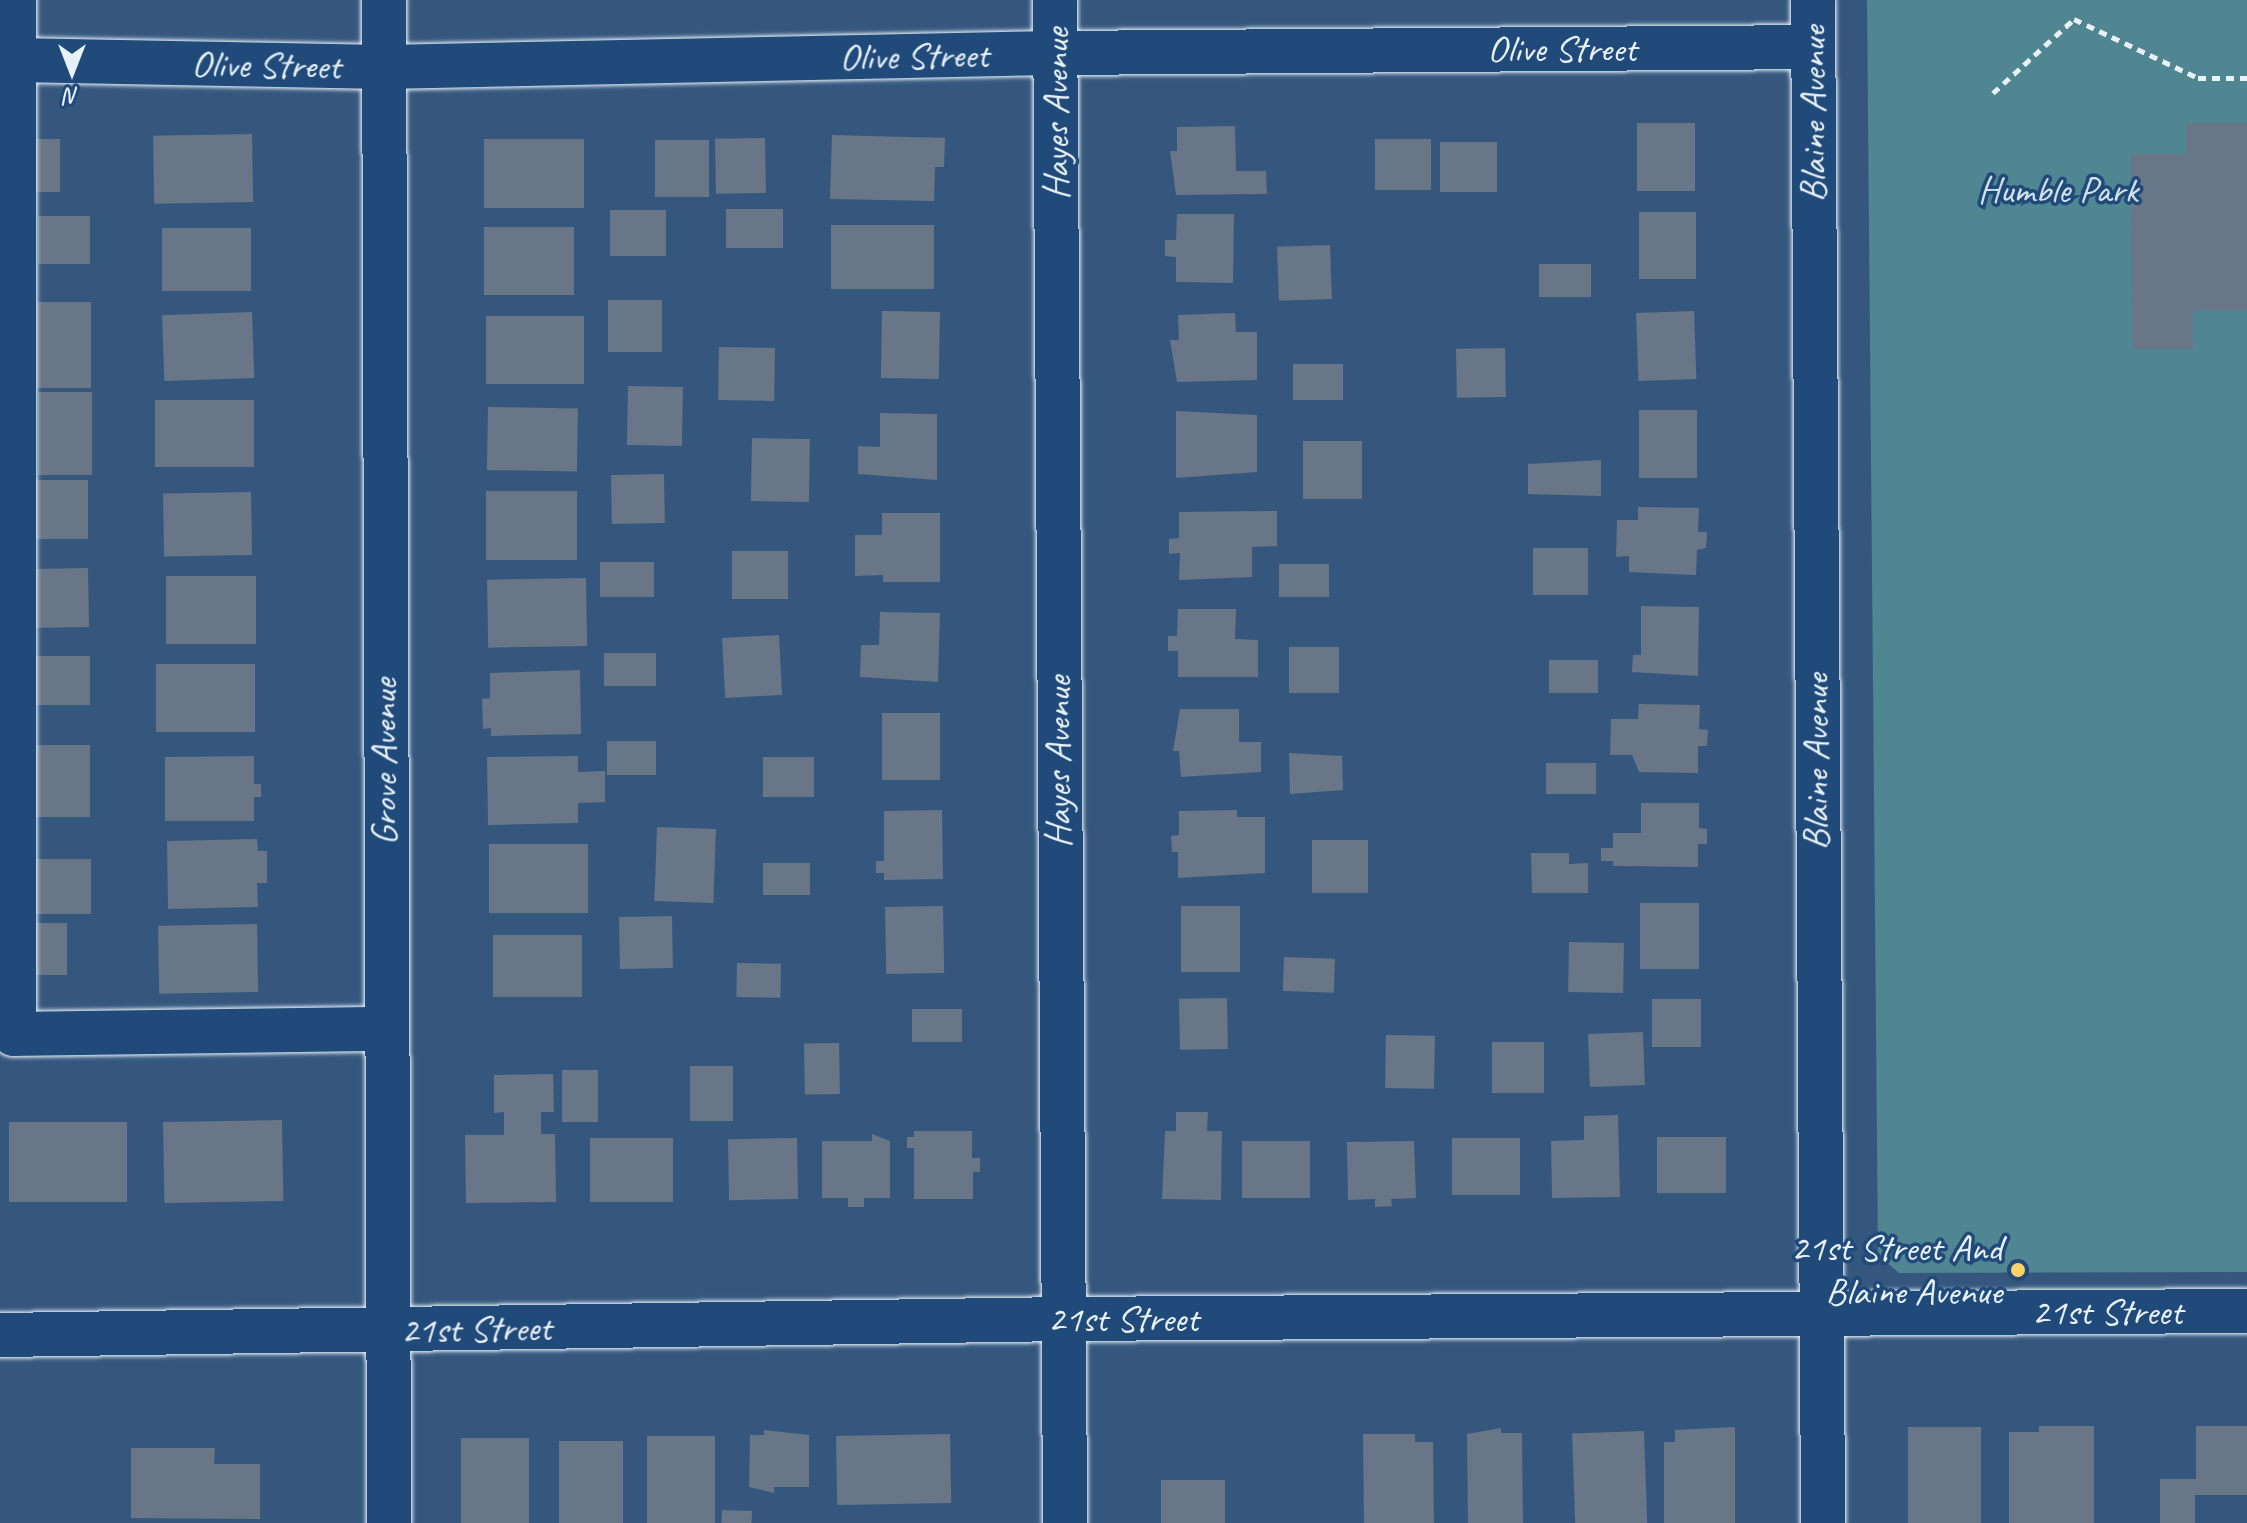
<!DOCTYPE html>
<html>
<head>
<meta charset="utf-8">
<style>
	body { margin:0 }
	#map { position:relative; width:2247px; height:1523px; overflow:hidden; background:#35577e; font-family:Caveat,sans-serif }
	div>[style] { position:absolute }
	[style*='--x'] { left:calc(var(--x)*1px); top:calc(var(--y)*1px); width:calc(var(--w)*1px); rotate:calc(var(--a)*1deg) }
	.green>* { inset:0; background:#508592 }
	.building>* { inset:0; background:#687687; transform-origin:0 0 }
	.path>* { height:5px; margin-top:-2.5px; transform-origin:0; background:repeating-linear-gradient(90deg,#e8f1f8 0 8px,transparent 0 14px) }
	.roads { filter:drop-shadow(0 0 2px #e8f1f8) drop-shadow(0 0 2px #e8f1f8) }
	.minor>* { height:44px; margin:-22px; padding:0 22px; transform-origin:22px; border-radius:22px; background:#1f4a7a }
	.dots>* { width:22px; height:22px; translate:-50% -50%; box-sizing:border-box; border:4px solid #1f4a7a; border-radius:50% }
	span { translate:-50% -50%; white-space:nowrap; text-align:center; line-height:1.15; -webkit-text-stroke:7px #1f4a7a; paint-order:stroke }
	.street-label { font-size:38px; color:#e8f1f8 }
	.park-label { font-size:38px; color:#d1e1e9 }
	.poi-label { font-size:38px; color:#e8f1f8 }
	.right { translate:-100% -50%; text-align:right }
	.north { position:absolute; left:32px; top:32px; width:80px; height:80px; -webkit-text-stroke:6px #1f4a7a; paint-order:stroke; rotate:180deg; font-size:22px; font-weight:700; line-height:32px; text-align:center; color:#e8f1f8 }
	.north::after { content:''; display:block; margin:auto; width:28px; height:36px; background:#e8f1f8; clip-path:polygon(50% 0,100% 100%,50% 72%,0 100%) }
</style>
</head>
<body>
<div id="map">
	<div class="green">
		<i style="clip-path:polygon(1867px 0,2247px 0,2247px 1272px,1899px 1273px,1878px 1255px)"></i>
	</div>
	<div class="building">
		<i style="left:1637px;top:123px;width:58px;height:68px"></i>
		<i style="clip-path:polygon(2195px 123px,2247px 123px,2247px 310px,2193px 310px,2193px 349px,2132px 349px,2131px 154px,2186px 154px,2186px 125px)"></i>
		<i style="clip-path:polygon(1235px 126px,1236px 171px,1266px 171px,1267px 194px,1176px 195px,1170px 151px,1177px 151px,1177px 127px)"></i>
		<i style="left:252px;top:134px;width:68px;height:99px;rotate:89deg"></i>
		<i style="clip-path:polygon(832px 135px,945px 138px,944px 167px,935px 167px,934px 201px,830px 199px)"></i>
		<i style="left:765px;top:138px;width:55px;height:50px;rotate:89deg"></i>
		<i style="left:20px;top:139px;width:40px;height:53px"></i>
		<i style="left:484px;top:139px;width:100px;height:69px"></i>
		<i style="left:1431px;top:139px;width:51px;height:56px;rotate:90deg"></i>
		<i style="left:655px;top:140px;width:54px;height:57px"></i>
		<i style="left:1440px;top:142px;width:57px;height:50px"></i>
		<i style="left:783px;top:209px;width:39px;height:57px;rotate:90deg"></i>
		<i style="left:666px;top:210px;width:46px;height:56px;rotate:90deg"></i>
		<i style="left:1639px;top:212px;width:57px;height:67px"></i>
		<i style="clip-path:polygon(1177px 214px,1234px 214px,1233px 283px,1176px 282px,1176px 257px,1165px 256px,1165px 240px,1176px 240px)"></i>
		<i style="left:38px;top:216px;width:52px;height:48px"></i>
		<i style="left:934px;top:225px;width:64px;height:103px;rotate:90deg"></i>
		<i style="left:574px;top:227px;width:68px;height:90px;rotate:90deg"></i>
		<i style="left:162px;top:228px;width:89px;height:63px"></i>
		<i style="left:1330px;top:245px;width:54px;height:53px;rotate:88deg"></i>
		<i style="left:1539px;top:264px;width:52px;height:33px"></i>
		<i style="left:608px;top:300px;width:54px;height:52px"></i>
		<i style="left:37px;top:302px;width:54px;height:86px"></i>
		<i style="left:882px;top:311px;width:58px;height:67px;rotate:1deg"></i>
		<i style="left:1694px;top:311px;width:68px;height:58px;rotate:88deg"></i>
		<i style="left:252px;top:312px;width:66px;height:90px;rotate:88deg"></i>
		<i style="clip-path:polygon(1235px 313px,1236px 332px,1257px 332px,1257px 380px,1177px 382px,1170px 340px,1179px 340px,1178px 315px)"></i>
		<i style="left:486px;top:316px;width:98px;height:68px"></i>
		<i style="left:719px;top:347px;width:56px;height:53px;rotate:1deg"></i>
		<i style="left:1505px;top:348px;width:49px;height:49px;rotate:89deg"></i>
		<i style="left:1293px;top:364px;width:50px;height:36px"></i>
		<i style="left:628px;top:386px;width:55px;height:59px;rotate:1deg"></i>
		<i style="left:38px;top:392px;width:54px;height:83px"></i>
		<i style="left:155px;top:400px;width:99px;height:67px"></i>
		<i style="left:488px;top:407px;width:90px;height:63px;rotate:1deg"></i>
		<i style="left:1639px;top:410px;width:58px;height:68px"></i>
		<i style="clip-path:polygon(1176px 411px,1257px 415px,1257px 472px,1176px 478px)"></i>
		<i style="clip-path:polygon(880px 413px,937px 414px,937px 480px,858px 474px,858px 446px,880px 447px)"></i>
		<i style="left:752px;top:438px;width:58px;height:63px;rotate:1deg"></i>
		<i style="left:1362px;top:441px;width:58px;height:59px;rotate:90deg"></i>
		<i style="clip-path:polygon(1601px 460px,1601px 496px,1528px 494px,1528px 464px)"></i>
		<i style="left:664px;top:474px;width:49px;height:53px;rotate:89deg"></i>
		<i style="left:35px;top:480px;width:53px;height:59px"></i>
		<i style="left:486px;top:491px;width:91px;height:69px"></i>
		<i style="left:251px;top:492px;width:63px;height:88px;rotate:89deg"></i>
		<i style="clip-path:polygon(1638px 507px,1699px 508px,1698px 532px,1707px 532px,1706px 548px,1697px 550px,1696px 575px,1629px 572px,1629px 556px,1616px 557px,1617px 520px,1638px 520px)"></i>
		<i style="clip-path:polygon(1277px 511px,1277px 546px,1252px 547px,1252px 577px,1179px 580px,1180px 553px,1169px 554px,1169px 539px,1179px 538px,1179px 512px)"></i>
		<i style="clip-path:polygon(882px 513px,940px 513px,940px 582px,883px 582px,883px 575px,855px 576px,855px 535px,882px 535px)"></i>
		<i style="left:1533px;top:548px;width:55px;height:47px"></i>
		<i style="left:732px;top:551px;width:56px;height:48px"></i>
		<i style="left:654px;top:562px;width:35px;height:54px;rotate:90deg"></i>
		<i style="left:1279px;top:564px;width:50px;height:33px"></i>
		<i style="left:88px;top:568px;width:59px;height:56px;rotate:89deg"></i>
		<i style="left:166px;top:576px;width:90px;height:68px"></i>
		<i style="left:586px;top:578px;width:68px;height:99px;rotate:89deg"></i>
		<i style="clip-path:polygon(1641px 606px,1699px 607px,1698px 676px,1632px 672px,1633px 655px,1641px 655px)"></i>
		<i style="clip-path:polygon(1178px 609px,1236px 609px,1235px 639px,1258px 640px,1258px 677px,1178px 677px,1178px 651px,1168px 651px,1168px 636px,1177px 636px)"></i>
		<i style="clip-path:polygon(880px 612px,940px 613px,938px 682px,860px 677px,861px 645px,879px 645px)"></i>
		<i style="left:779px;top:635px;width:60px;height:57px;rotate:87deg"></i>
		<i style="left:1289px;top:647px;width:50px;height:46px"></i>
		<i style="left:604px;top:653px;width:52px;height:33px"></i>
		<i style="left:35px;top:656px;width:55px;height:49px"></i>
		<i style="left:1598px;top:660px;width:33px;height:49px;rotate:90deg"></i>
		<i style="left:156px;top:664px;width:99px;height:68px"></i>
		<i style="clip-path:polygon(580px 670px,581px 734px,491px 736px,491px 728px,483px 729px,482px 699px,490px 698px,490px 673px)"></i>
		<i style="clip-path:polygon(1639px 704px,1700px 705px,1699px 729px,1708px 730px,1707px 746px,1698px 746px,1698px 773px,1639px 772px,1632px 755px,1610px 755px,1611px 719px,1638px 719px)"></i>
		<i style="clip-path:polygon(1180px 709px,1239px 709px,1239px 742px,1261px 742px,1261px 772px,1181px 777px,1179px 751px,1173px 751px)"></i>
		<i style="left:882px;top:713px;width:58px;height:67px"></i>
		<i style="left:607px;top:741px;width:49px;height:34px"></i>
		<i style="left:36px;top:745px;width:54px;height:72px"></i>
		<i style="clip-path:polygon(1289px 753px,1342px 756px,1343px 790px,1290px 794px)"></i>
		<i style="clip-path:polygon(254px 756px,254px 784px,261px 784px,261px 797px,254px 797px,254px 821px,165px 821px,165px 757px)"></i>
		<i style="clip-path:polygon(578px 756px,578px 772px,605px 771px,605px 802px,578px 803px,578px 823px,488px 825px,487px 757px)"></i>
		<i style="left:763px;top:757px;width:51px;height:40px"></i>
		<i style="left:1546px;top:763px;width:50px;height:31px"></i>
		<i style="clip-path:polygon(1641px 803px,1699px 803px,1699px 828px,1707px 829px,1707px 844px,1698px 844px,1698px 867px,1613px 866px,1613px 861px,1601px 861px,1601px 848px,1613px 848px,1613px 833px,1641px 833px)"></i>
		<i style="clip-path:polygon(942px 810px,943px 879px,884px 880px,884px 873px,876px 873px,876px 861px,884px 861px,884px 811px)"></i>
		<i style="clip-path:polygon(1237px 810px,1237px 817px,1265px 817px,1265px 873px,1178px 878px,1178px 852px,1172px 852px,1171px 836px,1179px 835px,1179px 811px)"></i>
		<i style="left:657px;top:827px;width:59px;height:74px;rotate:2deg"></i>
		<i style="clip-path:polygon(257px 839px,258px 851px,267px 851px,267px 883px,257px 883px,258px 907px,168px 909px,167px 841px)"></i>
		<i style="left:1312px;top:840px;width:56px;height:53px"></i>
		<i style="left:489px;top:844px;width:99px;height:69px"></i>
		<i style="clip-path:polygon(1531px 853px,1569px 853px,1569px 864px,1588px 863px,1588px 893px,1532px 893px)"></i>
		<i style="left:91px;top:859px;width:55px;height:55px;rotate:90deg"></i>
		<i style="left:763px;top:863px;width:47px;height:32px"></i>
		<i style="left:1640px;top:903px;width:59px;height:66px"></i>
		<i style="left:943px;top:906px;width:67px;height:58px;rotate:89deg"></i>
		<i style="left:1181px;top:906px;width:59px;height:66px"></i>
		<i style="left:672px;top:916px;width:52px;height:53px;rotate:89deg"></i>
		<i style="left:67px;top:923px;width:52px;height:36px;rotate:90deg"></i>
		<i style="left:257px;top:924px;width:68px;height:99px;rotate:89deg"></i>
		<i style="left:493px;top:935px;width:89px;height:62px"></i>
		<i style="left:1569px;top:942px;width:55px;height:50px;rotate:1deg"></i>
		<i style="left:1284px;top:957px;width:51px;height:34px;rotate:2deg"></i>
		<i style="left:737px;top:963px;width:44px;height:34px;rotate:1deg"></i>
		<i style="left:1227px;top:998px;width:51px;height:48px;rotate:89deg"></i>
		<i style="left:1652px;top:999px;width:49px;height:48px"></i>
		<i style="left:912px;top:1009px;width:50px;height:33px"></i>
		<i style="left:1643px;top:1032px;width:53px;height:55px;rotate:88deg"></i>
		<i style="left:1386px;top:1035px;width:49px;height:53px;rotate:1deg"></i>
		<i style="left:1492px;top:1042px;width:52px;height:51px"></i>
		<i style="left:839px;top:1043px;width:51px;height:35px;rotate:89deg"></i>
		<i style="left:733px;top:1066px;width:55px;height:43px;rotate:90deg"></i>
		<i style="left:562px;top:1070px;width:36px;height:52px"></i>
		<i style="clip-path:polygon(553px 1074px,554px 1112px,541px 1112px,541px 1134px,555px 1134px,556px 1202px,466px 1203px,465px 1135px,504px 1135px,504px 1112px,494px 1113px,494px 1075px)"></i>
		<i style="clip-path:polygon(1176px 1112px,1208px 1112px,1207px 1131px,1222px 1131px,1221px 1200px,1162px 1199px,1165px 1131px,1176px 1131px)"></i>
		<i style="clip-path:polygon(1618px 1115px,1620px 1197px,1552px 1198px,1551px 1141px,1584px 1140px,1584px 1116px)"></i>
		<i style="left:282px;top:1120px;width:81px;height:119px;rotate:89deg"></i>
		<i style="left:9px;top:1122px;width:118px;height:80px"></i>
		<i style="clip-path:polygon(914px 1131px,972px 1131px,972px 1158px,980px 1158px,980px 1172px,973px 1172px,973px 1199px,914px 1199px,914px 1148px,907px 1148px,907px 1137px,914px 1137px)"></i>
		<i style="clip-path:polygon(872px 1134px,890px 1141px,890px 1198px,864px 1198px,864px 1207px,848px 1207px,848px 1198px,822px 1198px,822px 1141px,872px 1141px)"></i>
		<i style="left:1657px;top:1137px;width:69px;height:56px"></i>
		<i style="left:673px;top:1138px;width:64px;height:83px;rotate:90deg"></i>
		<i style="left:797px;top:1138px;width:61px;height:69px;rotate:89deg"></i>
		<i style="left:1452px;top:1138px;width:68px;height:57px"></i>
		<i style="left:1242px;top:1141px;width:68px;height:57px"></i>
		<i style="clip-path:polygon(1414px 1141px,1416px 1198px,1391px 1199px,1392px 1206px,1375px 1207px,1375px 1199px,1348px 1200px,1347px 1142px)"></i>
		<i style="clip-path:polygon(2039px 1426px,2094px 1426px,2094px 1523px,2009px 1523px,2009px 1432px,2039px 1432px)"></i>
		<i style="clip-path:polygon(2196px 1426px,2247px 1426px,2247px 1495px,2195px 1495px,2195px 1523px,2160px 1523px,2160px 1479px,2196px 1479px)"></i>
		<i style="clip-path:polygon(1735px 1427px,1735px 1523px,1664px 1523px,1664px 1442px,1675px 1442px,1675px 1430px)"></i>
		<i style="left:1908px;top:1427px;width:73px;height:96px"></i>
		<i style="clip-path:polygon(1501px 1428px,1501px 1433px,1522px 1433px,1523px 1523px,1468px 1523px,1467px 1434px)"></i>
		<i style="clip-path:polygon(764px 1430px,809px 1435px,809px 1487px,774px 1487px,774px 1493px,749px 1487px,750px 1435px,764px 1435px)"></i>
		<i style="left:1644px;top:1431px;width:92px;height:72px;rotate:88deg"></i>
		<i style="left:950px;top:1434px;width:69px;height:114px;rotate:89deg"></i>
		<i style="clip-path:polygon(1363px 1434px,1415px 1434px,1415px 1442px,1433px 1442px,1434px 1523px,1364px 1523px)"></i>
		<i style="left:715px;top:1436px;width:87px;height:68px;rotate:90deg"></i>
		<i style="left:461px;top:1438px;width:68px;height:85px"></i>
		<i style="left:559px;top:1441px;width:64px;height:82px"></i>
		<i style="clip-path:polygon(131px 1448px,215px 1448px,214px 1464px,260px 1464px,260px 1519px,131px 1518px)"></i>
		<i style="left:1161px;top:1480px;width:64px;height:43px"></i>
		<i style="left:722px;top:1510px;width:30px;height:13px;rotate:2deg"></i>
	</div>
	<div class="path">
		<i style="--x:1993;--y:93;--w:110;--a:-42.4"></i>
		<i style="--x:2074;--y:19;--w:137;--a:25.4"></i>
		<i style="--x:2198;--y:78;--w:49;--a:0"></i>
	</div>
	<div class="roads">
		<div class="minor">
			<i style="--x:14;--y:0;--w:1034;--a:90"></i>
			<i style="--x:14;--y:1034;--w:370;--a:-0.8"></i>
			<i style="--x:384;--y:0;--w:1523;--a:89.81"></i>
			<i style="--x:1055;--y:0;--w:1523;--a:89.62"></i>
			<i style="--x:1813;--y:0;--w:1523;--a:89.62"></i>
			<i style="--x:15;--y:60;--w:369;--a:1.1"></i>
			<i style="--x:384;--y:67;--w:671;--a:-1.2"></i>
			<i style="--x:1055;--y:53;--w:758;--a:-0.45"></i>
			<i style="--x:0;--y:1335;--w:1064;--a:-0.86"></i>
			<i style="--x:1064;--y:1319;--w:1183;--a:-0.39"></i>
		</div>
	</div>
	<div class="dots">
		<i style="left:2018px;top:1270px;background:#ffd166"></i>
	</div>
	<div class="street-label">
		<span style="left:1562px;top:49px">Olive Street</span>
		<span style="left:914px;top:56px;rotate:-1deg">Olive Street</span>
		<span style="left:266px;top:65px;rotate:1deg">Olive Street</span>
		<span style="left:1056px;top:114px;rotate:-90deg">Hayes Avenue</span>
		<span style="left:1813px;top:114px;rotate:-90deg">Blaine Avenue</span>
		<span style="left:384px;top:762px;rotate:-90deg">Grove Avenue</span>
		<span style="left:1058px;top:762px;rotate:-90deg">Hayes Avenue</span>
		<span style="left:1816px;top:762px;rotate:-90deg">Blaine Avenue</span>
		<span style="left:2107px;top:1312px">21st Street</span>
		<span style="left:1123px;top:1319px">21st Street</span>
		<span style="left:476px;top:1329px;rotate:-1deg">21st Street</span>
	</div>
	<div class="park-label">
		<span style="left:2058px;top:190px">Humble Park</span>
	</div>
	<div class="poi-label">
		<span class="right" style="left:2002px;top:1270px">21st Street And<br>Blaine Avenue</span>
	</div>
	<div class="north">N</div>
</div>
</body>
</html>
